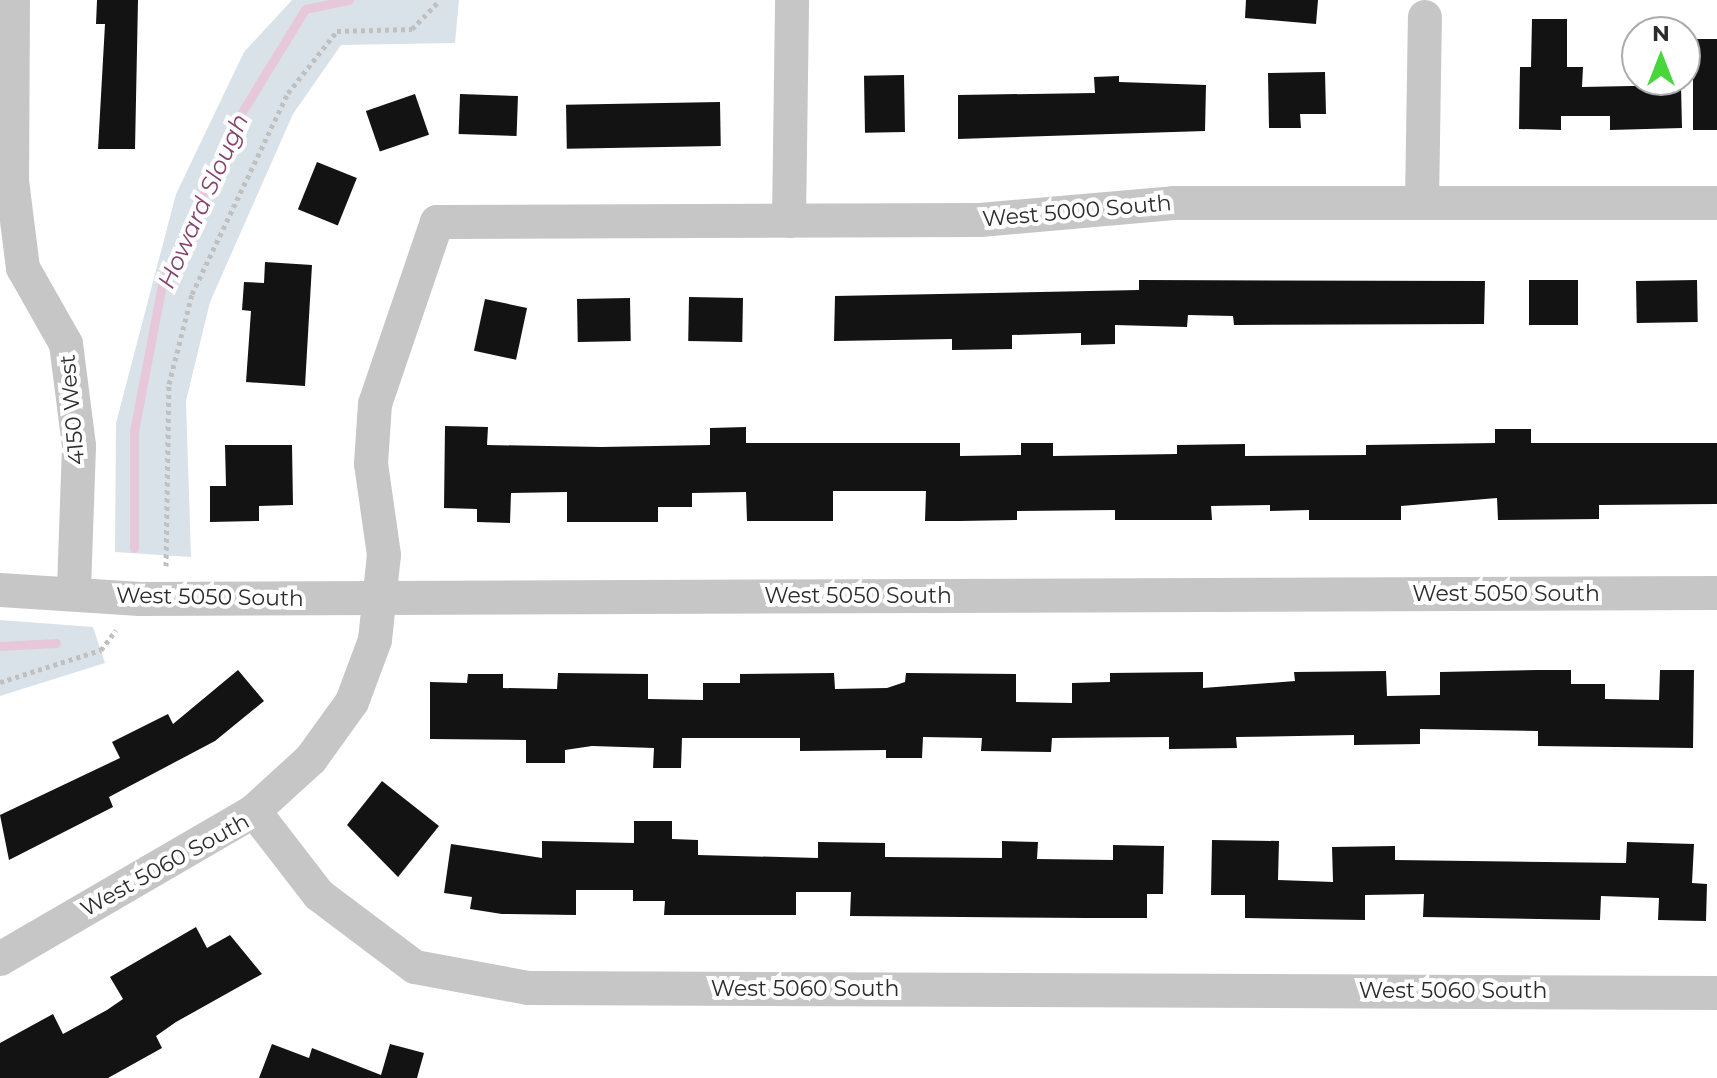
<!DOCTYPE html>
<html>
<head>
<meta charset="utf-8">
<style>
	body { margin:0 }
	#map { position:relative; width:1717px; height:1078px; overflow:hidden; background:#fff; font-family:Montserrat,sans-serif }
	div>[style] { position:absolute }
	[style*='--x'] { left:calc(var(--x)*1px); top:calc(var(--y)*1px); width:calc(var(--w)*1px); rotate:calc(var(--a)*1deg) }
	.green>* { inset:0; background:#dae2e9 }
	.stream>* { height:9px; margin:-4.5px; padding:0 4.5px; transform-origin:4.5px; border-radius:4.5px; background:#e7c8db }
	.building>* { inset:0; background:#131313; transform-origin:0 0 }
	.path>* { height:5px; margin-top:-2.5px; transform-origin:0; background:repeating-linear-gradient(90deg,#c0c0c0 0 4px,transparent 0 8px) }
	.minor>* { height:34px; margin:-17px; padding:0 17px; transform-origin:17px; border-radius:17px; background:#c6c6c6 }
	span { translate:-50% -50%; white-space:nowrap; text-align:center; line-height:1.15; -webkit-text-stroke:8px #fff; paint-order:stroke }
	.street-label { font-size:22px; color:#2c2c2c }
	.water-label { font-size:24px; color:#86426c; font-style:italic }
	.north { position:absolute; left:1621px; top:16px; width:80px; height:80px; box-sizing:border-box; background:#fff; border:2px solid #ababab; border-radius:50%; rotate:0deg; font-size:22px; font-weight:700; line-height:32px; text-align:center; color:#2c2c2c }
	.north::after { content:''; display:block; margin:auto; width:28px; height:36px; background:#49d53c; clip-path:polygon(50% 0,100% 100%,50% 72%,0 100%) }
</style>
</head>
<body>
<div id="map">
	<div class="green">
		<i style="clip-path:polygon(292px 0,459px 0,455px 43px,341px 45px,293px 114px,210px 302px,186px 401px,191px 557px,115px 552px,116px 423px,176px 194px,244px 52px)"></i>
		<i style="clip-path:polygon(0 620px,93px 627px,105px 663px,0 696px)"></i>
	</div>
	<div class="stream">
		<i style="--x:134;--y:548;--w:117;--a:-90"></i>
		<i style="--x:134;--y:431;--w:155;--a:-79.2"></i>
		<i style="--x:163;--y:279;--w:185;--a:-64.7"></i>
		<i style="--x:242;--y:112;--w:121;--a:-58.5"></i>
		<i style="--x:305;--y:9;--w:45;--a:-11.6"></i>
		<i style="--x:0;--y:646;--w:56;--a:-3.1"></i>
	</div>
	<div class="building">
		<i style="clip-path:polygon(97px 0,138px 0,135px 149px,98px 149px,105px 24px,96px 24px)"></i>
		<i style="clip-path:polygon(1246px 0,1318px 0,1316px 24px,1245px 18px)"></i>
		<i style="clip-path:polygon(1532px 19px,1567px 19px,1567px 67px,1583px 67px,1582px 87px,1681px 85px,1682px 128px,1610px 130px,1610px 116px,1561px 116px,1561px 130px,1519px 129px,1520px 67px,1531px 67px)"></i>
		<i style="left:1693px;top:39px;width:24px;height:91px"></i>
		<i style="clip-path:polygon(1325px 72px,1326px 114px,1300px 114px,1301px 128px,1269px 128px,1268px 73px)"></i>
		<i style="left:904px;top:75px;width:57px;height:40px;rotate:89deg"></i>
		<i style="clip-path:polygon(1119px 76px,1119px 82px,1206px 85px,1205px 131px,958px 139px,958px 95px,1095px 93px,1094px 77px)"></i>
		<i style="left:415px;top:94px;width:43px;height:52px;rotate:71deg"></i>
		<i style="left:460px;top:94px;width:58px;height:40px;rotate:2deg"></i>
		<i style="left:720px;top:102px;width:44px;height:154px;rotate:89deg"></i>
		<i style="left:317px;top:162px;width:43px;height:51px;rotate:22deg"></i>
		<i style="clip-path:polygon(265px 262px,312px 265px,305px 386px,246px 382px,251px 311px,242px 310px,244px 282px,264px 283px)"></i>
		<i style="clip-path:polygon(1139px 280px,1485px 281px,1484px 324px,1234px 325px,1233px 316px,1188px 315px,1187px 327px,1115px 325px,1115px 344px,1081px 345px,1081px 333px,1012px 335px,1012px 349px,952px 350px,952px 339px,834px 341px,835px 296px,1139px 290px)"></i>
		<i style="left:1578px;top:280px;width:45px;height:49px;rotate:90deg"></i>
		<i style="left:1697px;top:280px;width:42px;height:61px;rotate:89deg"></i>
		<i style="left:689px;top:297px;width:54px;height:44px;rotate:1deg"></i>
		<i style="left:630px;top:298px;width:43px;height:53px;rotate:89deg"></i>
		<i style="left:485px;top:299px;width:43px;height:53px;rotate:12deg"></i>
		<i style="clip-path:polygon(445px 426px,488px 427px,487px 445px,601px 447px,710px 445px,710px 428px,746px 427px,746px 443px,960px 443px,960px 456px,1021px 455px,1021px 443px,1053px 443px,1053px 456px,1177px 454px,1177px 445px,1245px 444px,1245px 456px,1366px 455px,1366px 445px,1495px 443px,1495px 429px,1531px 429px,1531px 443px,1717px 443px,1717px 504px,1599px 505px,1599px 519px,1498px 520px,1497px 498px,1401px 506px,1401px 520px,1309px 520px,1309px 510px,1270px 511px,1270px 505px,1211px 506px,1212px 520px,1115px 520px,1115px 510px,1017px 511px,1017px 520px,959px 521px,925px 521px,926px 491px,833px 491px,833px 521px,747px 521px,746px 492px,692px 493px,692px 507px,658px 507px,658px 522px,567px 522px,567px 492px,511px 493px,510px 523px,477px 522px,477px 509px,444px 508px)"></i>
		<i style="clip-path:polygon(225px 445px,292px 445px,293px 505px,259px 506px,259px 521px,210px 522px,210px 486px,226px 486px)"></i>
		<i style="clip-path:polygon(238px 670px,264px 701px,215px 741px,109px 797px,113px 807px,9px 860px,0 815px,120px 758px,112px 742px,168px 714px,173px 724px)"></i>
		<i style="clip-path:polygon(1538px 670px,1571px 670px,1571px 684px,1605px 684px,1605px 699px,1659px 700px,1660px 670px,1694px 670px,1693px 748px,1538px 746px,1538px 731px,1420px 729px,1420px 744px,1354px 745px,1354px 735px,1236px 737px,1237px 748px,1169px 749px,1169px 737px,1052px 738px,1051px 752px,981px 751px,982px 738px,923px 737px,922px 758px,886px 758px,886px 750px,800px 751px,800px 738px,682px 738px,681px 768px,653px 768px,654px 748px,592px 746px,565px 750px,565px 763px,526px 763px,526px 740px,430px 739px,430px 682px,467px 683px,468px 674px,503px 674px,503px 688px,557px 689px,558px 673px,648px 674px,648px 699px,703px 700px,703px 683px,740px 683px,740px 674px,834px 673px,835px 689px,887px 688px,905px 682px,906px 673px,1016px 674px,1016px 702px,1072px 703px,1072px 683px,1110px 682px,1110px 673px,1203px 672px,1203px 688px,1295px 681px,1294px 672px,1386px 671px,1387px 696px,1440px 695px,1440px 672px)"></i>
		<i style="clip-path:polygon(382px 781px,439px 826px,398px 877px,347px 825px)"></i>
		<i style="clip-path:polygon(634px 821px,672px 821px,672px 839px,698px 840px,698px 855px,818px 858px,818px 842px,885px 843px,885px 857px,1002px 858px,1002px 841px,1038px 842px,1037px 859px,1113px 860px,1113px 845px,1164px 846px,1163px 894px,1147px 894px,1147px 918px,1087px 918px,850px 916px,851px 892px,796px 892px,796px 915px,664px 915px,665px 901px,633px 901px,633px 890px,576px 890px,576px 915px,502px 914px,470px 909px,472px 897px,444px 893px,451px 844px,542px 858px,542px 841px,634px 843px)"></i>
		<i style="clip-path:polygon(1212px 840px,1279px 841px,1278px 880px,1333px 882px,1332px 847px,1395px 846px,1395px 860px,1626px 863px,1627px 842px,1694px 844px,1692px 883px,1707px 884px,1706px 921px,1658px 920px,1659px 898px,1601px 896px,1600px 920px,1423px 917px,1424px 894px,1365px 895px,1365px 920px,1245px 918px,1245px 895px,1211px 895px)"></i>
		<i style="clip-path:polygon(196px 927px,207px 948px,230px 935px,262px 974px,176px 1022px,156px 1036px,162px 1048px,108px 1078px,0 1078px,0 1043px,53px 1014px,63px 1034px,107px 1010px,123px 999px,110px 977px)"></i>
		<i style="clip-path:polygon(272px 1044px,309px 1058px,312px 1048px,381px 1075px,390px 1044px,424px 1053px,417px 1078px,259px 1078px)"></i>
	</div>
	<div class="path">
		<i style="--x:166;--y:566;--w:182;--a:-89.1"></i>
		<i style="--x:169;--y:384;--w:93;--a:-75.7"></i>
		<i style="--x:192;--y:294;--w:223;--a:-64.5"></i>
		<i style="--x:288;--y:93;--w:79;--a:-51.7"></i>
		<i style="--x:337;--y:31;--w:75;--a:-1.5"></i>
		<i style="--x:412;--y:29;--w:40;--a:-46"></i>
		<i style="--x:0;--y:682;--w:106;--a:-17.6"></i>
		<i style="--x:101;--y:650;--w:25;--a:-53"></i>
	</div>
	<div class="minor">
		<i style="--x:13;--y:0;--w:181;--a:90.3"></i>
		<i style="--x:12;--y:181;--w:88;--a:82.8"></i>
		<i style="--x:23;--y:268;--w:87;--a:60.5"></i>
		<i style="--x:66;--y:344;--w:103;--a:82.7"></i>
		<i style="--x:79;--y:446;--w:145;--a:92"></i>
		<i style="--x:1422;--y:203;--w:186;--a:-89.1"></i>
		<i style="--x:789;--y:221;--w:221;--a:-89.2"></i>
		<i style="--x:0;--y:590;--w:140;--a:3.7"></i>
		<i style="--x:140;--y:599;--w:1577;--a:-0.22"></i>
		<i style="--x:254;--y:811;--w:77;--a:-42.4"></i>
		<i style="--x:311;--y:759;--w:70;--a:-54.3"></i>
		<i style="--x:352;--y:702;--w:66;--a:-69.6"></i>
		<i style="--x:375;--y:640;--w:85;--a:-84"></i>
		<i style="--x:384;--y:555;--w:92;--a:-98.1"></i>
		<i style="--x:371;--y:464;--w:60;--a:-86.2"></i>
		<i style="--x:375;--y:404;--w:192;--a:-71.2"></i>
		<i style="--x:437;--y:222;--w:543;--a:-0.21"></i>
		<i style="--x:980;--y:220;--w:194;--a:-5"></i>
		<i style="--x:1173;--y:203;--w:544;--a:0"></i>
		<i style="--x:0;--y:959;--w:294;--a:-30.2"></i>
		<i style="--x:254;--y:811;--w:106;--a:52.3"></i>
		<i style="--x:319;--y:895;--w:120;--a:36.9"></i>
		<i style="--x:415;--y:967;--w:115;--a:10.5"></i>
		<i style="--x:528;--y:988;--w:1189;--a:0.24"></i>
	</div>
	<div class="street-label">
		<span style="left:1077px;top:211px;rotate:-5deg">West 5000 South</span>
		<span style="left:72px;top:410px;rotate:-95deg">4150 West</span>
		<span style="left:1506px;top:594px">West 5050 South</span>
		<span style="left:858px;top:596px">West 5050 South</span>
		<span style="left:210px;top:597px;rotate:1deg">West 5050 South</span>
		<span style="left:165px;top:865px;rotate:-29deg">West 5060 South</span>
		<span style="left:805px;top:989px">West 5060 South</span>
		<span style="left:1453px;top:991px">West 5060 South</span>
	</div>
	<div class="water-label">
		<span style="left:203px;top:201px;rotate:-66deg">Howard Slough</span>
	</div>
	<div class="north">N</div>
</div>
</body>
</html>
